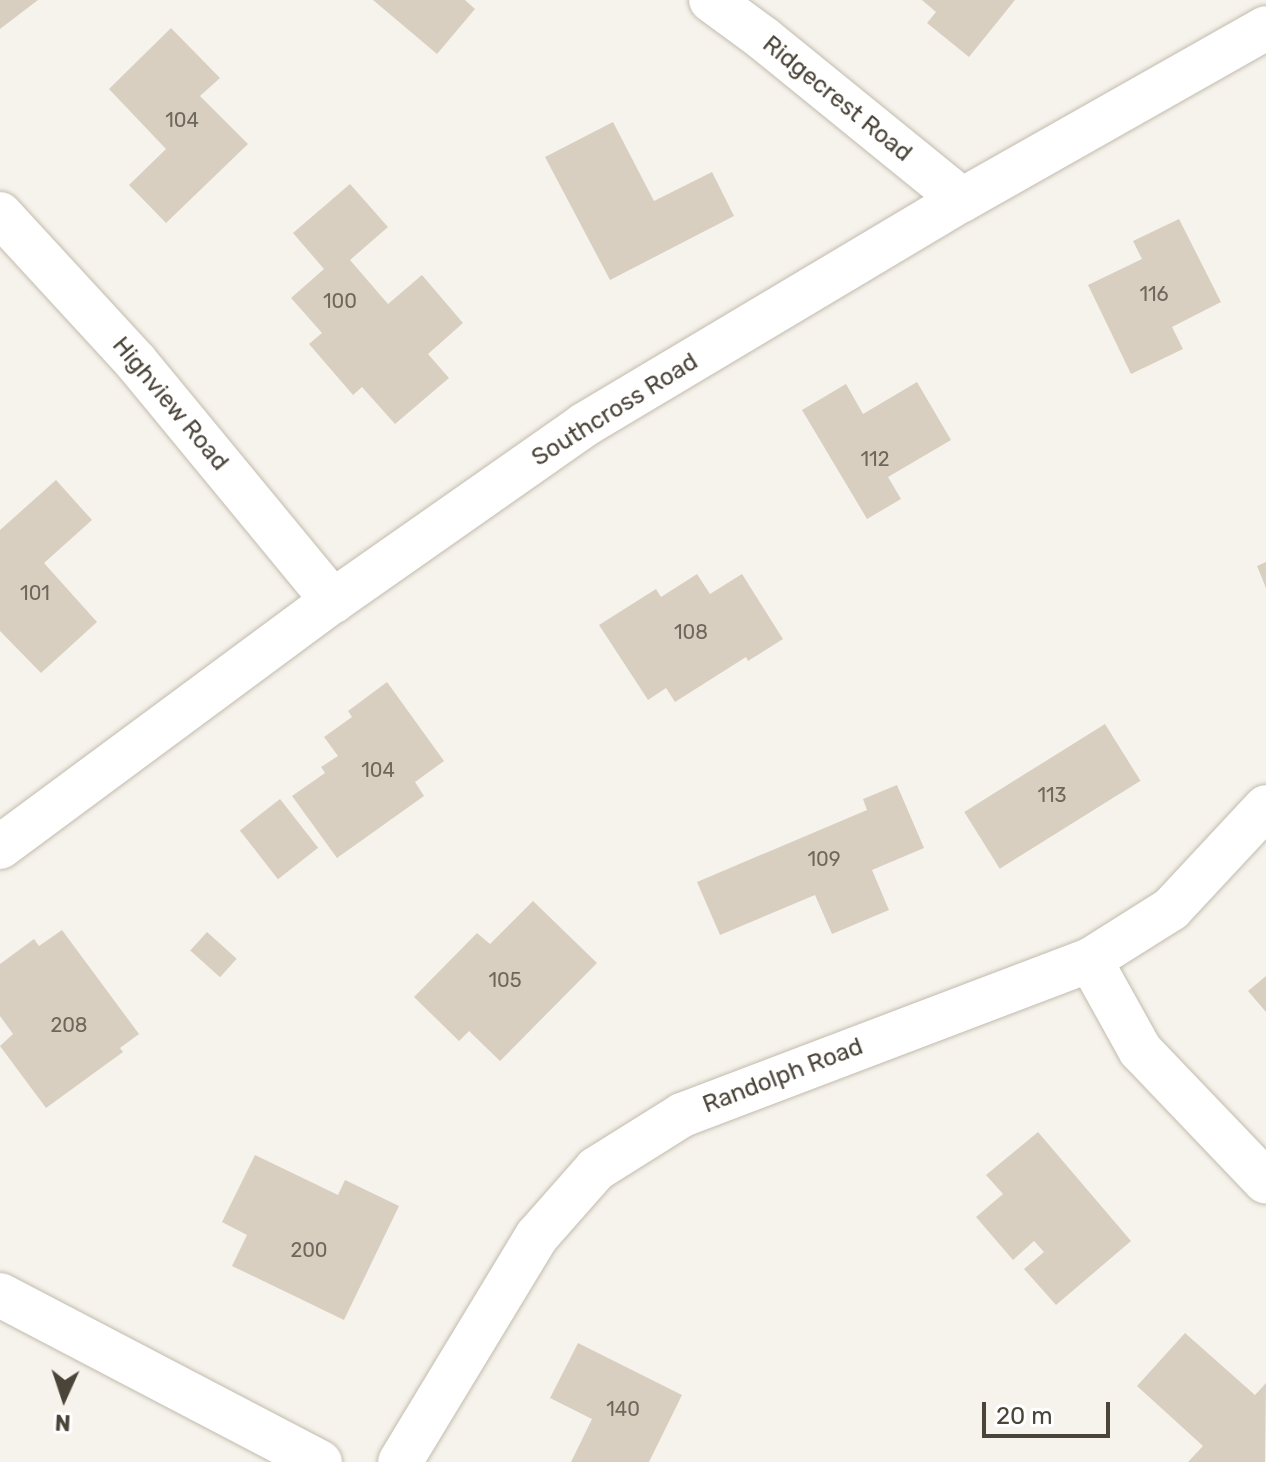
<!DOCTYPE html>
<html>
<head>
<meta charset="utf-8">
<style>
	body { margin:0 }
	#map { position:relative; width:1266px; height:1462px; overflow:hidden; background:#f6f3ec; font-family:Rubik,sans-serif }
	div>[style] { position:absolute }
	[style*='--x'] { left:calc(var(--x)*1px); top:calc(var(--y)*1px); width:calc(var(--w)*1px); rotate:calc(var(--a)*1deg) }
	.building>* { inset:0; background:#d8cfc1; transform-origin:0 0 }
	.roads { filter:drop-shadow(0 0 2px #c2bbae) drop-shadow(0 0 2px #c2bbae) }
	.minor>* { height:44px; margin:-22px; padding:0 22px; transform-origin:22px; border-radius:22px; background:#fff }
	span { translate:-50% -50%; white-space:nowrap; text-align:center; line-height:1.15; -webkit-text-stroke:6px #fff; paint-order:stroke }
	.number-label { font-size:20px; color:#6e675b }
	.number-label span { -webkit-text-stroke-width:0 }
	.street-label { font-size:24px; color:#4b4439 }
	.north { position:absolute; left:24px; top:1358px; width:80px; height:80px; -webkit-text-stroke:6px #fff; paint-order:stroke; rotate:183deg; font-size:22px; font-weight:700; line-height:32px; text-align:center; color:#4b4439 }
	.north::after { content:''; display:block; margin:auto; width:28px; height:36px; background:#4b4439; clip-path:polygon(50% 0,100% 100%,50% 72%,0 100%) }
	.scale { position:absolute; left:982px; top:1402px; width:128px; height:36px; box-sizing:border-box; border:4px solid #4b4439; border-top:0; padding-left:10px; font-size:24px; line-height:28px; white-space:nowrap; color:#4b4439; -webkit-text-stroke:6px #fff; paint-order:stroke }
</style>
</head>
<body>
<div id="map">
	<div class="building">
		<i style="clip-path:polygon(0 0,38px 0,0 29px)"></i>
		<i style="clip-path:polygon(373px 0,465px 0,475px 9px,437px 54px)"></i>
		<i style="clip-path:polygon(922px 0,1015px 0,969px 57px,927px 23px,936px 12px)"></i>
		<i style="clip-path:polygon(171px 28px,220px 78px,200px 96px,248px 144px,166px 223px,129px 185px,166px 149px,109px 89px)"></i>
		<i style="clip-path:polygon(613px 122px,654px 201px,712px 172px,734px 216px,610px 280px,545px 157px)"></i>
		<i style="clip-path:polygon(350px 184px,388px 227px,350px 260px,388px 304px,422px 275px,463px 323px,428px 354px,449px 378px,395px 424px,362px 387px,353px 395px,309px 344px,322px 333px,291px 298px,324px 269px,293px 233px)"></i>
		<i style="clip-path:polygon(1179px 219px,1221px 302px,1172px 327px,1183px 349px,1131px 374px,1088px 285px,1142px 259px,1133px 241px)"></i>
		<i style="clip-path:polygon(917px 382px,951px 440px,888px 477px,901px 499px,867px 519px,802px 410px,846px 384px,863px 414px)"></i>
		<i style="clip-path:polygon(56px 480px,92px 520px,44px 563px,97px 622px,41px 673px,0 631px,0 530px)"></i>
		<i style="clip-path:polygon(1266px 562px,1266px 588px,1257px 566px)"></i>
		<i style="clip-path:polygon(697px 574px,710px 594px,742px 574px,783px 639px,748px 661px,746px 657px,675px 702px,666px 688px,648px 700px,599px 625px,656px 589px,661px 597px)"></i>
		<i style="clip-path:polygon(387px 682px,444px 761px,415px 782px,424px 796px,337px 858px,292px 796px,325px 773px,321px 767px,338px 756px,324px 737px,352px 717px,348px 711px)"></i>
		<i style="left:1105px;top:724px;width:67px;height:166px;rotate:58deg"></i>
		<i style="clip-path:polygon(897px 785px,924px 848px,872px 870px,889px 910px,832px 934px,815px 895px,720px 935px,697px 882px,867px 810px,863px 799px)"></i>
		<i style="left:280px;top:799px;width:62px;height:51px;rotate:52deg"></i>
		<i style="clip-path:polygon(533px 901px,597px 963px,500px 1061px,469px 1031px,459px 1041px,414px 997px,477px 933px,490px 944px)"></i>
		<i style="clip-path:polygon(62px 930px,139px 1034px,120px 1048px,123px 1052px,46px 1108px,0 1046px,13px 1034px,0 1016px,0 964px,34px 939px,39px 946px)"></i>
		<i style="left:207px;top:932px;width:40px;height:25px;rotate:42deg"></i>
		<i style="clip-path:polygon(1266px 976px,1266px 1012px,1248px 991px)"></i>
		<i style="clip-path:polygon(1038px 1132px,1131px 1241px,1056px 1305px,1024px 1269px,1044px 1252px,1034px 1241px,1013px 1260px,976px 1217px,1003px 1194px,986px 1175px)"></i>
		<i style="clip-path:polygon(255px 1155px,338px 1195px,345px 1180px,399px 1206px,344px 1320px,232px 1266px,247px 1235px,222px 1222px)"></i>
		<i style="clip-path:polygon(1185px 1333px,1255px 1395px,1266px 1383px,1265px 1462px,1188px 1462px,1203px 1446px,1137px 1386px)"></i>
		<i style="clip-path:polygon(578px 1343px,682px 1395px,649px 1462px,571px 1462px,592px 1419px,550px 1398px)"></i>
	</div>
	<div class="roads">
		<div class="minor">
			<i style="--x:711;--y:0;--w:66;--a:36.3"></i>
			<i style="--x:764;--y:39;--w:255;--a:39.1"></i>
			<i style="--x:0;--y:214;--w:201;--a:47.4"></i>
			<i style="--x:136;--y:362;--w:310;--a:50.5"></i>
			<i style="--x:0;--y:847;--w:414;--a:-36.5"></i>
			<i style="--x:333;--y:601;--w:307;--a:-35"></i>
			<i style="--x:584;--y:425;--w:440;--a:-30.8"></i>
			<i style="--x:962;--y:200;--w:349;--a:-29.5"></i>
			<i style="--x:1090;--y:960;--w:103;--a:60.9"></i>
			<i style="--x:1140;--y:1050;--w:182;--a:46.3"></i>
			<i style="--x:0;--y:1295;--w:361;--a:27.6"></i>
			<i style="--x:400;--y:1462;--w:264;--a:-58.8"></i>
			<i style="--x:537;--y:1236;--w:89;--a:-48.6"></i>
			<i style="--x:596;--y:1169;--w:102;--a:-32.1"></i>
			<i style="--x:682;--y:1115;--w:436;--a:-20.8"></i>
			<i style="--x:1090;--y:960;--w:96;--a:-32.2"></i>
			<i style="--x:1171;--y:909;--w:139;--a:-47"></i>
		</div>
	</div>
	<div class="number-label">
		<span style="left:182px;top:120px">104</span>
		<span style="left:1154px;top:294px">116</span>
		<span style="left:340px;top:301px">100</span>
		<span style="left:875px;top:459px">112</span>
		<span style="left:35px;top:593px">101</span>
		<span style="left:691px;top:632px">108</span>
		<span style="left:378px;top:770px">104</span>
		<span style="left:1052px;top:795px">113</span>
		<span style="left:824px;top:859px">109</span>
		<span style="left:505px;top:980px">105</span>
		<span style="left:69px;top:1025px">208</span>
		<span style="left:309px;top:1250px">200</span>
		<span style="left:623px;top:1409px">140</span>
	</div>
	<div class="street-label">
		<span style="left:837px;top:99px;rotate:39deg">Ridgecrest Road</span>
		<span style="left:170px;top:404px;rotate:50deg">Highview Road</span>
		<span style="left:615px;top:410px;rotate:-32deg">Southcross Road</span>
		<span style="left:783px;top:1076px;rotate:-21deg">Randolph Road</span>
	</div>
	<div class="north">N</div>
	<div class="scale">20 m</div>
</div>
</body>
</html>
